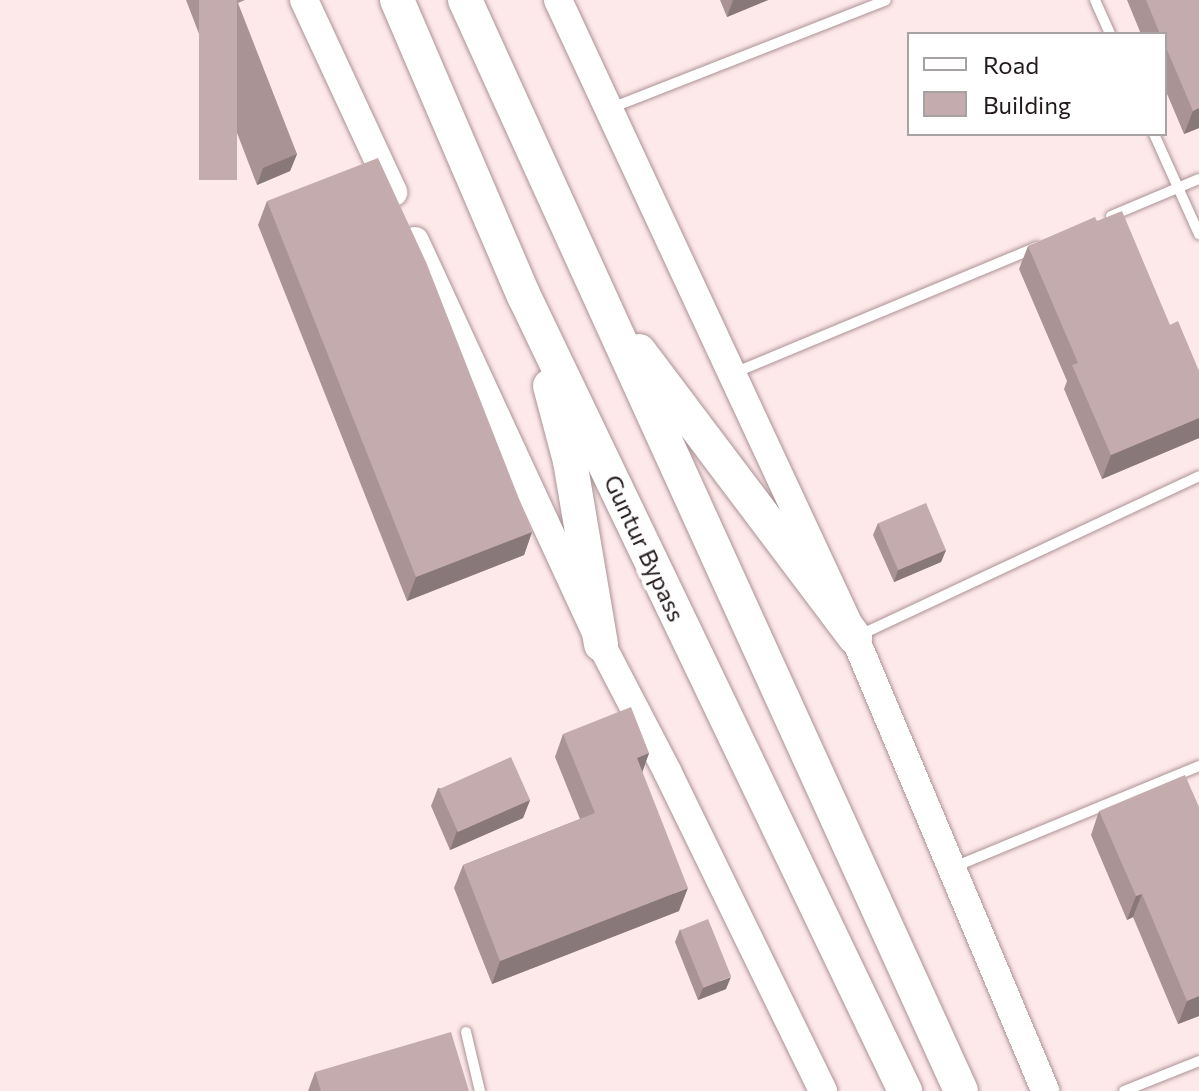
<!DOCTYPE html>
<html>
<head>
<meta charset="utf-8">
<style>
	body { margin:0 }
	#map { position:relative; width:1199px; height:1091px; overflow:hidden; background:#fde8ea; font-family:Commissioner,sans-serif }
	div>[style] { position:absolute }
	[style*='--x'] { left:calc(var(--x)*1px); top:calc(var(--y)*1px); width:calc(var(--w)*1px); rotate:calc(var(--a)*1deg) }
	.roads { filter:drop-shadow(0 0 2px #ab9294) drop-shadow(0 0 2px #ab9294) }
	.lane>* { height:10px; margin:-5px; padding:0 5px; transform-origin:5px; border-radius:5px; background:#fff }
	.secondary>* { height:28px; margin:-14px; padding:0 14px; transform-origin:14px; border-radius:14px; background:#fff }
	.highway>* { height:34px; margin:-17px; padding:0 17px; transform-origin:17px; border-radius:17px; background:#fff }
	.wall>* { inset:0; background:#a99395 }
	.shaded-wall>* { inset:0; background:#897879 }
	.building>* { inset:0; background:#c4abad; transform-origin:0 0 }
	span { translate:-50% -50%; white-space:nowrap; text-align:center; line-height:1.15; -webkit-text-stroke:7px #fff; paint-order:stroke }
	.street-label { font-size:24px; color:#23191a }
	.legend { position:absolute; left:907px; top:32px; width:260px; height:104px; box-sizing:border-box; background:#fff; border:2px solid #a7a3a3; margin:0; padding:10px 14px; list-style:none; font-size:24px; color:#23191a }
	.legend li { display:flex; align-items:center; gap:16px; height:40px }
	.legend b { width:40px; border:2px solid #a7a3a3 }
</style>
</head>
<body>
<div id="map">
	<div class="roads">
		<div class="lane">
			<i style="--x:1095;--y:0;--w:37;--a:66"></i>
			<i style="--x:611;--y:108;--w:295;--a:-21.4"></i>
			<i style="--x:1154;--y:134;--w:110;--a:65.8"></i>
			<i style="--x:1111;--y:216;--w:95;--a:-22.8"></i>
			<i style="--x:734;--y:373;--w:328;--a:-22.6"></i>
			<i style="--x:860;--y:635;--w:374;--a:-25.1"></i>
			<i style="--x:954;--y:867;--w:265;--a:-22.4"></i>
			<i style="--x:466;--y:1032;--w:61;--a:76.7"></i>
			<i style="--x:1124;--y:1091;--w:81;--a:-21.8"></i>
		</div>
		<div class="secondary">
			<i style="--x:304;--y:0;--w:212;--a:65.1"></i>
			<i style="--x:558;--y:0;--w:704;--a:65.04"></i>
			<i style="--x:855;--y:638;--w:491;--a:67.2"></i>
			<i style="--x:415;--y:241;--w:444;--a:65.2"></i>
			<i style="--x:601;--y:644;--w:143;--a:62.5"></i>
			<i style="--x:667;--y:771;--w:356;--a:64"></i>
		</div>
		<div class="highway">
			<i style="--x:397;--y:0;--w:322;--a:66.8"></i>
			<i style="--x:524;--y:296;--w:882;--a:64.39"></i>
			<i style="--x:465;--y:0;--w:1198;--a:65.55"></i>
			<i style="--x:639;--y:351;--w:359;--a:53"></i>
			<i style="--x:550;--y:386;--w:78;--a:75.1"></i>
			<i style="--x:570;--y:461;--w:186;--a:80.4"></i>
		</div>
	</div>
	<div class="wall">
		<i style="clip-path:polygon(186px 0,245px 0,238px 3px,297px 154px,290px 171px,257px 185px)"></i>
		<i style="clip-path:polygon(720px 0,768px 0,727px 17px)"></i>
		<i style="clip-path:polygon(1127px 0,1199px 0,1199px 128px,1184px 134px,1165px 89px,1165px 34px,1141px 34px)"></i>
		<i style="clip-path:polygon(267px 201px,532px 532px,524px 555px,407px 601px,258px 225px)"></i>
		<i style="clip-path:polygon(1097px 221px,1170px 325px,1199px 371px,1199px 438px,1102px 479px,1064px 389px,1067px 381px,1019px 269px,1028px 246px)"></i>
		<i style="clip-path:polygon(878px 523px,946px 550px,941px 562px,894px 582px,873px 535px)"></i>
		<i style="clip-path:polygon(563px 734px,649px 753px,642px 772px,679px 911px,492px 984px,454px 888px,463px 865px,580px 819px,555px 757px)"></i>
		<i style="clip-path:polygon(438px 788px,530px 800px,523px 818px,450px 850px,431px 806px)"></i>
		<i style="clip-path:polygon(1199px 807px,1199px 1016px,1178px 1024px,1133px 917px,1127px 920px,1091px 835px,1099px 811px)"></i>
		<i style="clip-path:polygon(680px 929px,726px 989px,698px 1000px,675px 942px)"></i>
		<i style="clip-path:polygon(315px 1072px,469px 1091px,308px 1091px)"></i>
	</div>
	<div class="shaded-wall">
		<i style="clip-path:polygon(733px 0,768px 0,727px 17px)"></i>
		<i style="clip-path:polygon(1199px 108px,1199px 128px,1184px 134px,1193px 111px)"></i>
		<i style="clip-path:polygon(297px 154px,290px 171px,257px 185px,263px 168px)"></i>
		<i style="clip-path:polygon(1199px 418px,1199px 438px,1102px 479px,1111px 455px)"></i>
		<i style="clip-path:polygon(532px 532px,524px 555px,407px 601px,416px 577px)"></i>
		<i style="clip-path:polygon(946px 550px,941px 562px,894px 582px,898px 570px)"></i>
		<i style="clip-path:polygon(649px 753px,641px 776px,637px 758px)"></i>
		<i style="clip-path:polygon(530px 800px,523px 818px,450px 850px,457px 831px)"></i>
		<i style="clip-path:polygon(688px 888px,679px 911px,492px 984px,500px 961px)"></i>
		<i style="clip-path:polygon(1142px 894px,1133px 917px,1127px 920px,1136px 896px)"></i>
		<i style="clip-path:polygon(731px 977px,726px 989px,698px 1000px,703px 988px)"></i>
		<i style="clip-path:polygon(1199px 996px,1199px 1016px,1178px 1024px,1187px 1001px)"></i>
	</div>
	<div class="building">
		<i style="left:199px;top:0;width:38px;height:180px"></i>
		<i style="clip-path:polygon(1146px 0,1199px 0,1199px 108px,1193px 111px,1165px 45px,1165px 34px,1160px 34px)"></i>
		<i style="clip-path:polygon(378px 158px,426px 262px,532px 532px,416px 577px,267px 201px)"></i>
		<i style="clip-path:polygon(1122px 211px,1170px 325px,1178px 321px,1199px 371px,1199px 418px,1111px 455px,1072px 365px,1078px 363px,1028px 246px,1095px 217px,1097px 221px)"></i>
		<i style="left:926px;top:503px;width:51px;height:52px;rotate:67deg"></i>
		<i style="clip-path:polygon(631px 707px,649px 753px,637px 758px,688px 888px,500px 961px,463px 865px,595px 813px,563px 734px)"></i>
		<i style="left:511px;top:757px;width:47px;height:79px;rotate:66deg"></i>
		<i style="clip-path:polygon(1185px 775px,1199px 807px,1199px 996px,1187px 1001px,1142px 894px,1136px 896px,1099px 811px)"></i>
		<i style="left:708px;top:919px;width:62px;height:30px;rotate:68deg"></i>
		<i style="clip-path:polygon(451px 1032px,469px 1091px,321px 1091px,315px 1072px)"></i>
	</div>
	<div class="street-label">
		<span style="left:645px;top:548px;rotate:65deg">Guntur Bypass</span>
	</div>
	<ul class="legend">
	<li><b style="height:10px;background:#fff"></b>Road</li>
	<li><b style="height:22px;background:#c4abad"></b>Building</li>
	</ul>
</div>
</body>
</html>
